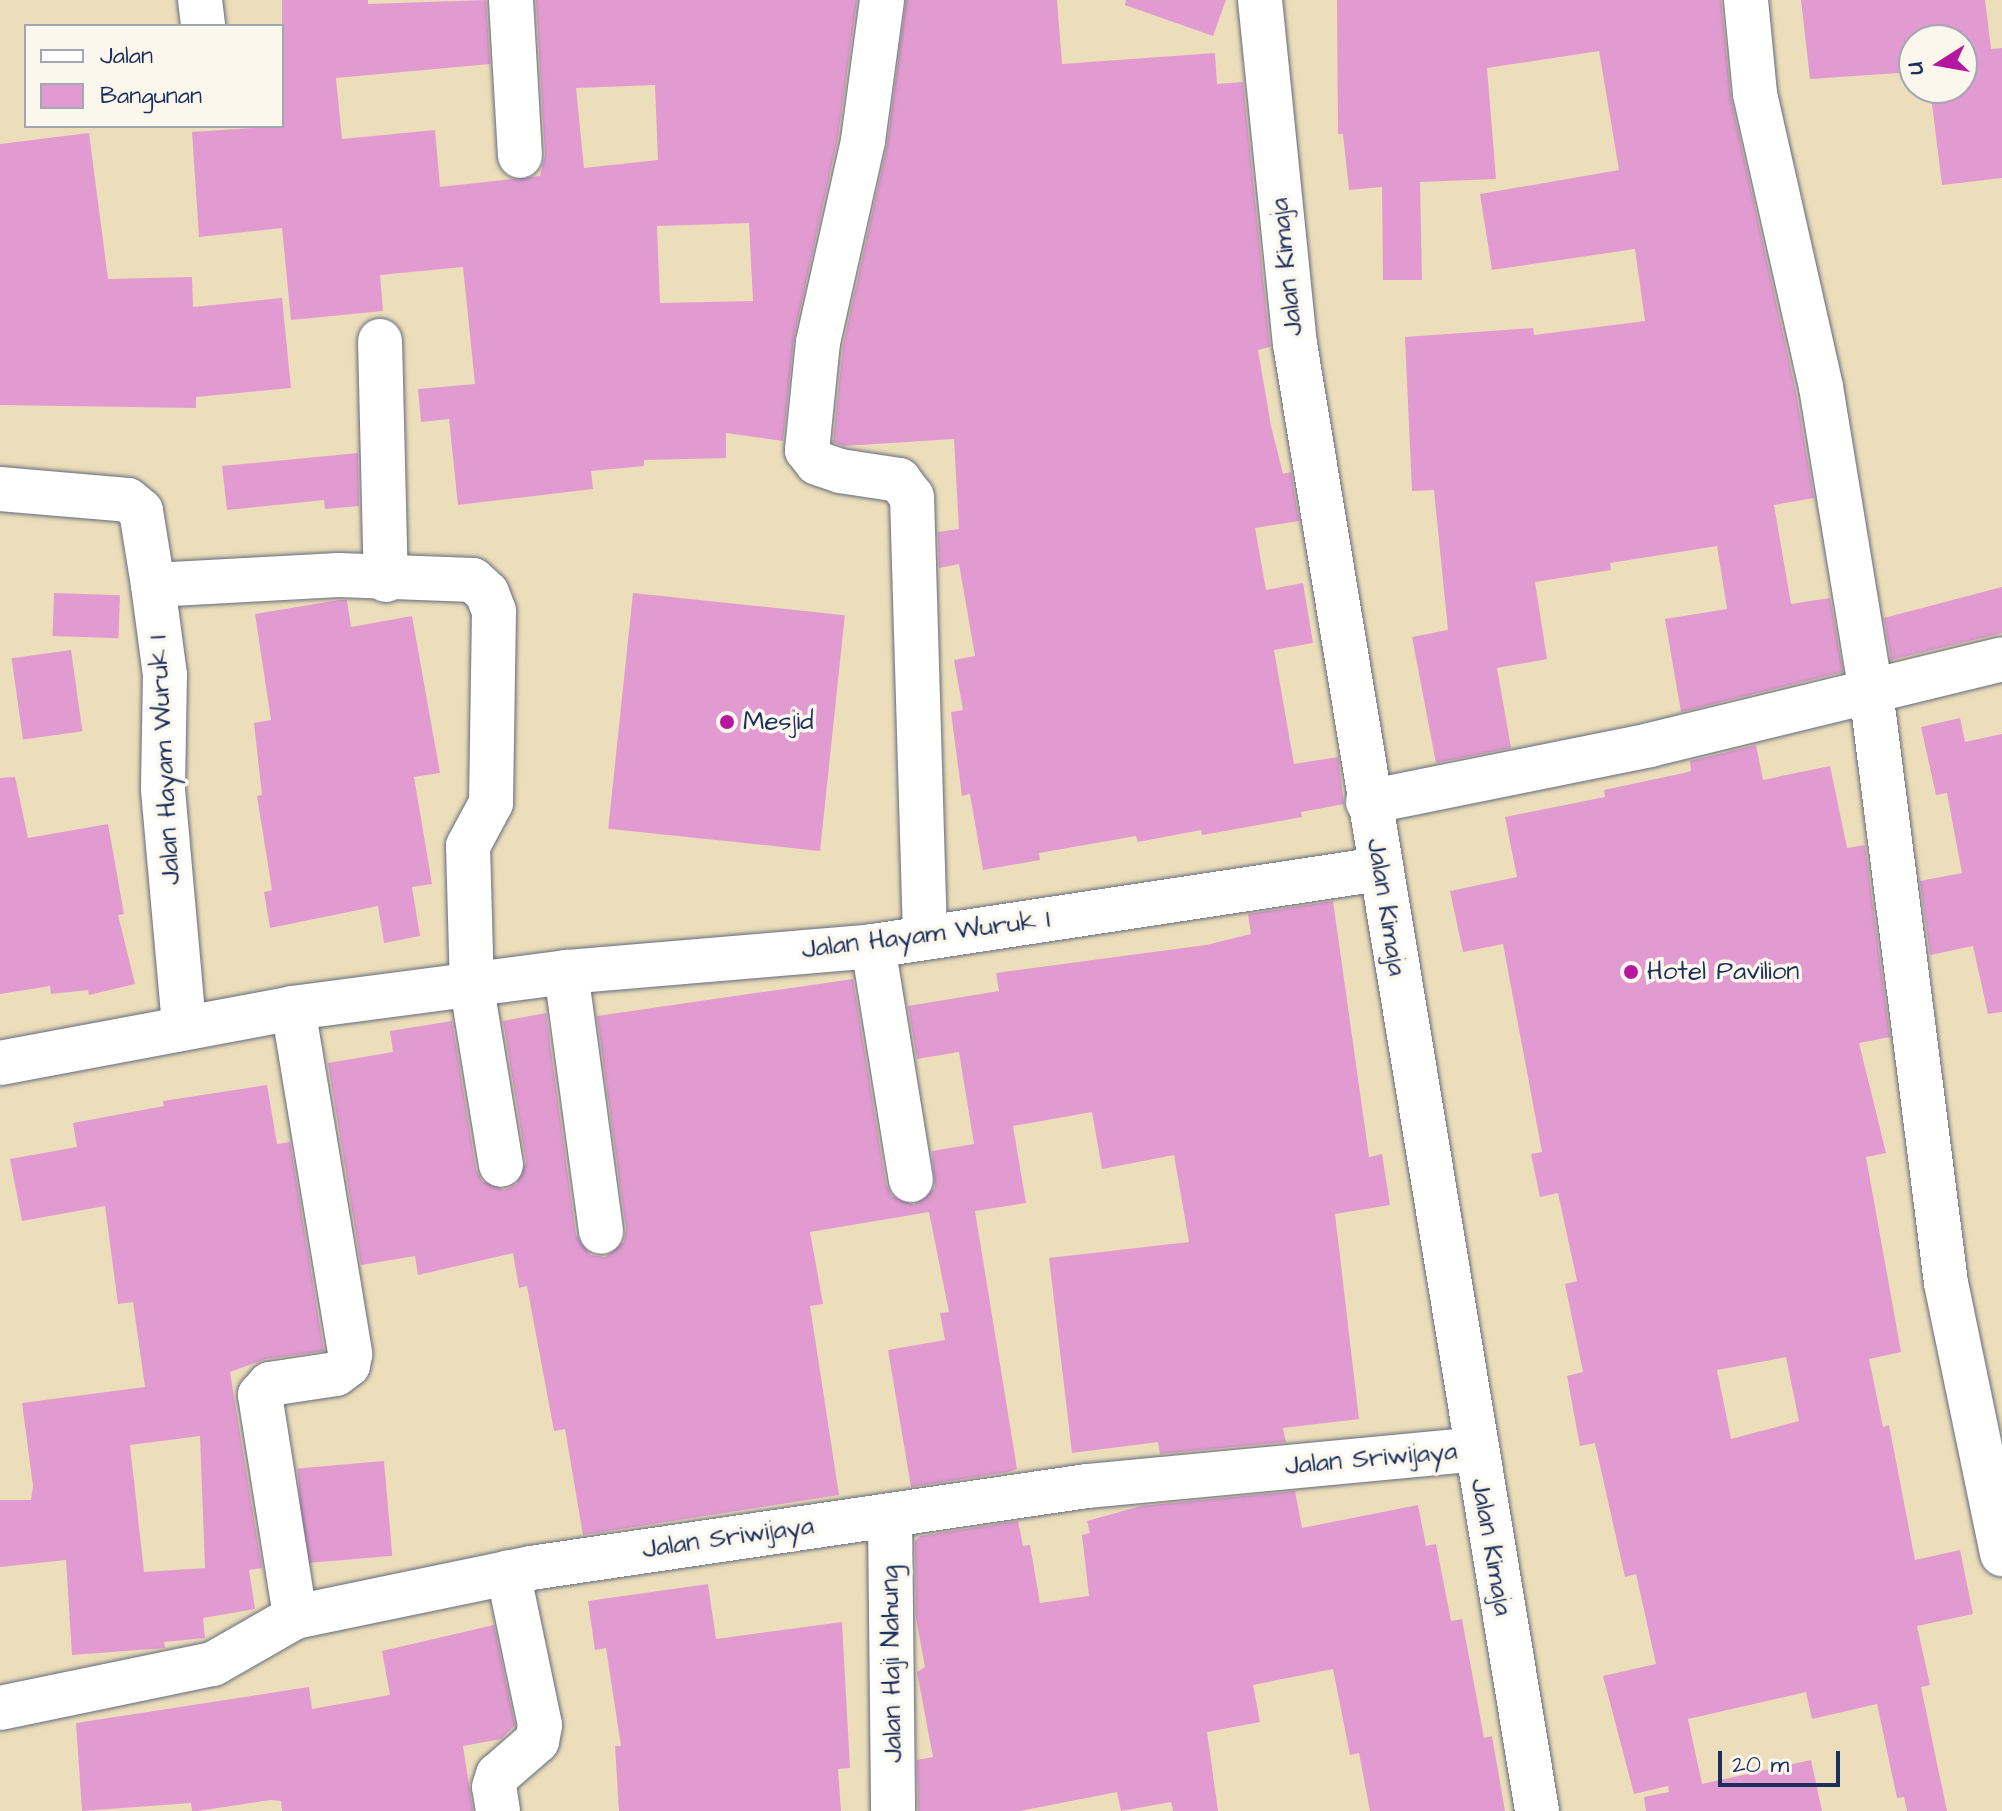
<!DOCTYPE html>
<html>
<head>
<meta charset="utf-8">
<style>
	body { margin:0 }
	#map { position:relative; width:2002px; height:1811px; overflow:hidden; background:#ecdeba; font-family:"Architects Daughter",sans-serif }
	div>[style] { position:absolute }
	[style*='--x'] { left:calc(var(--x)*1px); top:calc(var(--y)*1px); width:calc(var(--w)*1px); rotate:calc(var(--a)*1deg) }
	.building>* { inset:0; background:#e29bd0; transform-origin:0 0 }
	.roads { filter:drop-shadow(0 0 2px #646c7e) drop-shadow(0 0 2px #646c7e) }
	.minor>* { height:44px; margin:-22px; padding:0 22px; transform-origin:22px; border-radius:22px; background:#fff }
	.dots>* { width:22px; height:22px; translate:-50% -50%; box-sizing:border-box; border:4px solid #fbf7ec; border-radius:50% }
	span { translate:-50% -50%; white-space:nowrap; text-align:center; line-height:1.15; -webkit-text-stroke:7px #fbf7ec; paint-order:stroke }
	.street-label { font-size:26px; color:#1b2f5e }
	.poi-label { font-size:26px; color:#1b2f5e }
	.left { translate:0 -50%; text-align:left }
	.legend { position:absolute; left:24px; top:24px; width:260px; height:104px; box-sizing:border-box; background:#fbf7ec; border:2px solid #a1a7b3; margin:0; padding:10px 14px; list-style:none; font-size:24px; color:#1b2f5e }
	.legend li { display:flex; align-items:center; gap:16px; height:40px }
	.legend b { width:40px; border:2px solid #a1a7b3 }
	.north { position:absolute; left:1898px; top:24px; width:80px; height:80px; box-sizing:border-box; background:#fbf7ec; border:2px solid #a1a7b3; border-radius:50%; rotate:259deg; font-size:22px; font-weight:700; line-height:32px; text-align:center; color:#1b2f5e }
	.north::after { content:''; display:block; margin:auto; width:28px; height:36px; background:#b5179e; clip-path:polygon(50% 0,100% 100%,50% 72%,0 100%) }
	.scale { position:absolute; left:1718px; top:1751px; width:122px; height:36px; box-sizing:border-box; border:4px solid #1b2f5e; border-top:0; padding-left:10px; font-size:24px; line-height:28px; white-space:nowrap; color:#1b2f5e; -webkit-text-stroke:6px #fbf7ec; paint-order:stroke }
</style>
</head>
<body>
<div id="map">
	<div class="building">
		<i style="clip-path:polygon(evenodd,282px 0,368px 0,368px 4px,486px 0,490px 64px,336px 78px,342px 139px,435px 130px,440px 187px,540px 176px,545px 155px,536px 0,857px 0,838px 137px,794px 337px,783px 441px,726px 433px,726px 458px,644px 460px,644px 466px,591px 471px,593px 489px,458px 505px,449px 419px,421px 422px,418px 389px,475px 384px,463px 267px,380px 275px,383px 311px,291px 320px,282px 228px,199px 237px,192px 132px,282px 126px,282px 0,655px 85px,658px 160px,584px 168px,576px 88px,655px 85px,282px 0,749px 223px,753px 301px,660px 303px,657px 226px,749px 223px)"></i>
		<i style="clip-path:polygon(906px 0,1057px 0,1062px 64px,1215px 53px,1217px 84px,1243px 82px,1270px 347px,1258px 350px,1271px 426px,1283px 474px,1291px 472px,1299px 521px,1255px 528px,1266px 590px,1303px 583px,1313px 643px,1274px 650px,1294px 764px,1338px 757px,1344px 804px,1301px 812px,1302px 817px,1202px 835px,1201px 830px,1138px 842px,1136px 836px,1039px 853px,1040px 860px,983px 870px,970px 794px,962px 796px,951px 712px,963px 710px,954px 660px,975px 656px,959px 564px,939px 568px,938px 532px,959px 529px,954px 439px,844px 446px,833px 442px,843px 346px,887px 146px)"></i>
		<i style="clip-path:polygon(1126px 0,1226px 0,1213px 36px,1125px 5px)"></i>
		<i style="clip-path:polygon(1337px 0,1721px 0,1731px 99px,1796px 392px,1814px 498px,1774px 505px,1791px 604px,1830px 598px,1843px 672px,1681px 712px,1665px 619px,1727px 609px,1717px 546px,1610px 563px,1611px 570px,1535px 582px,1547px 659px,1497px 668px,1511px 748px,1436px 763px,1412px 637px,1448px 630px,1434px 490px,1412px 491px,1405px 337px,1533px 328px,1534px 335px,1645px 321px,1635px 249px,1492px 270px,1480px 194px,1619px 170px,1599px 51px,1487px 68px,1496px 179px,1420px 182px,1422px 280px,1383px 280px,1382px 187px,1349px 190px,1343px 134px,1338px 134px)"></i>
		<i style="clip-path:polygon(1801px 0,1985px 0,1991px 49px,2002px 48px,2002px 178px,1942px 185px,1930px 88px,1962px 88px,1962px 40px,1914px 40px,1914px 72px,1810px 79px)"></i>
		<i style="clip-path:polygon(89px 133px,108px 279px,192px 277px,193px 307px,282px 298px,291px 388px,196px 397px,196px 408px,0 405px,0 144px)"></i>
		<i style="clip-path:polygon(358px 453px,359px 506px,325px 509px,324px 500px,227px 510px,222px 466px)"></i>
		<i style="clip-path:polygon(2002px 587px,2002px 633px,1891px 660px,1884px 618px)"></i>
		<i style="left:54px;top:593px;width:66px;height:43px;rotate:2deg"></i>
		<i style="left:633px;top:593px;width:213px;height:237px;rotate:6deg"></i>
		<i style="clip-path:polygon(339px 600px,347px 600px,351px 627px,412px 616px,440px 773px,414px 777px,432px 884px,412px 887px,420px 936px,384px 943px,378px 906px,270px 928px,264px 892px,272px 890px,257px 796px,262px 795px,254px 723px,271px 720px,255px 614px)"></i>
		<i style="left:71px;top:650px;width:82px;height:60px;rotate:82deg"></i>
		<i style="clip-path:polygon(1960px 718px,1965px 742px,2002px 734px,2002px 1012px,1988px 1014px,1973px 946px,1930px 955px,1920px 881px,1962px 873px,1947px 793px,1936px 795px,1921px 727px)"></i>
		<i style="clip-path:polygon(evenodd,1756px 745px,1763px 780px,1830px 766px,1847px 848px,1865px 845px,1890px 1037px,1859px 1043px,1886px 1153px,1866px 1157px,1901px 1352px,1869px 1359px,1883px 1427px,1889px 1425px,1915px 1560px,1960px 1550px,1973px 1614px,1917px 1626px,1930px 1685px,1921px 1687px,1947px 1811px,1907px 1811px,1904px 1797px,1897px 1798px,1877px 1704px,1812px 1719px,1806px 1692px,1688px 1719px,1702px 1784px,1811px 1760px,1822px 1811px,1646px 1811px,1644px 1797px,1669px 1792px,1668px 1786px,1634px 1794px,1603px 1676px,1656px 1664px,1636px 1574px,1625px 1577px,1595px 1443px,1580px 1446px,1567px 1376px,1583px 1372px,1565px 1284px,1577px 1281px,1558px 1193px,1540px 1197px,1531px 1154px,1542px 1152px,1503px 944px,1463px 952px,1450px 891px,1517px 877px,1505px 817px,1605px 797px,1604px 790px,1684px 773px,1691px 771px,1690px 761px,1756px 745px,1786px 1357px,1799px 1421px,1731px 1439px,1717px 1370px,1786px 1357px)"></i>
		<i style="clip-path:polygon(15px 777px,28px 838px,108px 824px,124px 914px,118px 915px,135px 984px,89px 995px,88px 990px,51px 994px,50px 986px,0 994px,0 778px)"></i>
		<i style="clip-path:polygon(1333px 901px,1369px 1157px,1382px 1154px,1390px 1205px,1335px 1214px,1359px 1419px,1283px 1428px,1286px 1442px,1160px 1454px,1158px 1442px,1072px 1453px,1049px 1258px,1189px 1242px,1174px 1155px,1102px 1169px,1092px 1112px,1013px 1126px,1026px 1203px,975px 1211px,1017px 1469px,1009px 1472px,911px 1487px,888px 1350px,945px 1340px,940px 1313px,949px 1312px,929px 1212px,810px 1232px,823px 1304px,810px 1306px,839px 1495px,583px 1535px,565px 1429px,554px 1431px,527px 1286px,519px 1288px,513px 1253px,418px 1275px,415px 1256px,361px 1265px,328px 1063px,393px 1052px,390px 1031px,452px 1021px,476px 1169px,482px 1181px,504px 1190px,517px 1184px,526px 1162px,503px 1021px,546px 1013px,576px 1235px,591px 1255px,605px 1257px,624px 1242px,626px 1229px,597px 1016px,853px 979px,886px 1184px,892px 1196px,914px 1205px,935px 1188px,932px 1151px,974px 1144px,959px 1052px,917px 1059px,908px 1006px,999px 991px,996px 973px,1206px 945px,1251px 934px,1248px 914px)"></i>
		<i style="clip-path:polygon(evenodd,267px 1085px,277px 1144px,290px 1142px,324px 1351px,266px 1359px,230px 1372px,262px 1568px,249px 1570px,255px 1609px,203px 1618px,205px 1638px,164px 1642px,165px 1648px,72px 1655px,66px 1560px,0 1567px,0 1500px,31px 1500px,33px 1486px,22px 1403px,145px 1387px,133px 1302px,118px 1304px,105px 1206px,22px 1221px,10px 1159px,77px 1147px,73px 1123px,164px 1106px,163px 1101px,267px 1085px,200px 1436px,205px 1568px,144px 1572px,130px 1445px,200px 1436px)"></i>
		<i style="left:384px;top:1461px;width:95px;height:87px;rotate:85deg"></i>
		<i style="clip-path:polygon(1295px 1491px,1302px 1528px,1418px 1505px,1426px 1546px,1436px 1544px,1451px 1621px,1462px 1619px,1484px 1738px,1492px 1736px,1505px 1811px,1370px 1811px,1359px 1753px,1350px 1755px,1333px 1669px,1253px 1685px,1260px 1722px,1207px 1732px,1218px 1811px,1173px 1811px,1171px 1802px,1121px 1811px,1117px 1792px,1020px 1811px,918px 1811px,917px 1760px,933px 1757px,917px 1672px,925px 1667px,916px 1618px,915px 1541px,920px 1536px,1018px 1521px,1023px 1546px,1030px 1545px,1040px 1603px,1089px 1596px,1082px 1535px,1090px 1533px,1087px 1521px,1141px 1506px)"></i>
		<i style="clip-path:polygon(708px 1584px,716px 1639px,842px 1622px,850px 1768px,838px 1769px,841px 1811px,619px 1811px,615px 1746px,621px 1746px,606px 1648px,595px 1650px,588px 1601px)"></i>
		<i style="clip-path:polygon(494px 1625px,515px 1725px,501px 1739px,463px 1746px,473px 1811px,282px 1811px,281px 1801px,271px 1800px,197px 1811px,192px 1811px,191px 1803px,82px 1811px,76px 1723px,309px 1687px,312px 1709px,390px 1695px,382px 1651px)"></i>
	</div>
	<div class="roads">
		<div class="minor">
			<i style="--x:200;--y:0;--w:26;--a:83"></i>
			<i style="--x:511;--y:0;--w:156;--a:86.7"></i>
			<i style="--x:882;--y:0;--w:142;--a:97.7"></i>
			<i style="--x:863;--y:141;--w:206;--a:102.6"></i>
			<i style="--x:818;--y:342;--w:109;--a:95.8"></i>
			<i style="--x:807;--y:450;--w:16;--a:52"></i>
			<i style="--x:817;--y:463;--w:24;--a:19"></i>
			<i style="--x:840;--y:471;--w:60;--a:8.7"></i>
			<i style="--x:899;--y:480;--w:21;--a:53"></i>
			<i style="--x:912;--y:497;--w:441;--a:88.3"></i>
			<i style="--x:1260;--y:0;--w:346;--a:84.2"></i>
			<i style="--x:1295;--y:344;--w:1487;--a:80.63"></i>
			<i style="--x:1746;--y:0;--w:94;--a:84.5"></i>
			<i style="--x:1755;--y:94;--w:300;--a:77.3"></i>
			<i style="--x:1821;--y:387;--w:308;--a:80.7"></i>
			<i style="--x:1871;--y:691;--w:597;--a:82.78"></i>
			<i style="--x:1946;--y:1283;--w:277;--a:78.3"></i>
			<i style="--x:380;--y:341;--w:239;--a:88.6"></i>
			<i style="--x:0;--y:489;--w:128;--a:4.9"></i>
			<i style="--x:128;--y:500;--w:17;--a:40"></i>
			<i style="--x:141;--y:511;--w:75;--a:80.8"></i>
			<i style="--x:1368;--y:802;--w:288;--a:-11.4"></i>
			<i style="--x:1650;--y:745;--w:362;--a:-13.7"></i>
			<i style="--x:873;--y:946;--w:237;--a:80.8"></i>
			<i style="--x:566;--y:972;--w:262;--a:82.3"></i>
			<i style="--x:293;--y:1008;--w:351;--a:80.6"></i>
			<i style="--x:350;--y:1354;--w:11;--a:100"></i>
			<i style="--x:348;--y:1365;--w:15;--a:143"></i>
			<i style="--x:336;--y:1374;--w:67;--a:171.4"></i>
			<i style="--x:270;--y:1384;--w:15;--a:132"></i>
			<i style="--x:260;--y:1395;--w:225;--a:81"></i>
			<i style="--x:184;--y:1025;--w:238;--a:-95.1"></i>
			<i style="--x:163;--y:788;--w:113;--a:-89"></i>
			<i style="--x:165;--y:675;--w:91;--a:-97.6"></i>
			<i style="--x:153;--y:585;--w:186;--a:-3.1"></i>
			<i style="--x:339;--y:575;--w:134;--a:2.1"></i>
			<i style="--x:473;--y:580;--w:19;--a:43"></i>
			<i style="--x:487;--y:593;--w:19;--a:69"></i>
			<i style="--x:494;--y:611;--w:192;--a:90.9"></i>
			<i style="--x:491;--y:803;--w:49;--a:118.1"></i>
			<i style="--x:468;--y:846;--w:142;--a:88.4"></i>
			<i style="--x:472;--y:988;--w:179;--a:80.7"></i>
			<i style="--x:0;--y:1063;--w:298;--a:-10.6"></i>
			<i style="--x:293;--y:1008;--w:275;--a:-7.5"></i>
			<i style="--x:566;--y:972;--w:308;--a:-4.8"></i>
			<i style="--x:873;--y:946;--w:512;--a:-8.65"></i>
			<i style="--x:890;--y:1517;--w:294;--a:89.4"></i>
			<i style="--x:0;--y:1708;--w:217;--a:-11.7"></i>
			<i style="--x:213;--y:1664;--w:95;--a:-29.8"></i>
			<i style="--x:295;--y:1617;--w:241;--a:-11.7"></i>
			<i style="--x:531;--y:1568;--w:562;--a:-8.39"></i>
			<i style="--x:1087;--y:1486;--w:390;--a:-5.4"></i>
			<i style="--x:498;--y:1811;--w:24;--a:-99"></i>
			<i style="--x:494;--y:1787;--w:13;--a:-72"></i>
			<i style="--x:498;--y:1775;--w:52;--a:-41.1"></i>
			<i style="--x:537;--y:1741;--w:16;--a:-79"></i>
			<i style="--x:540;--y:1725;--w:156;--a:-101.8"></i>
		</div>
	</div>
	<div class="dots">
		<i style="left:727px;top:722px;background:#b5179e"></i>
		<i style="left:1631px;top:972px;background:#b5179e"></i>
	</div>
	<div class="street-label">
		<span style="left:1287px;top:267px;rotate:-96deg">Jalan Kimaja</span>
		<span style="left:165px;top:760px;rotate:-93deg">Jalan Hayam Wuruk I</span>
		<span style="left:1386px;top:907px;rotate:81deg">Jalan Kimaja</span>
		<span style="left:926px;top:935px;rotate:-7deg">Jalan Hayam Wuruk I</span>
		<span style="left:1371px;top:1459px;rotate:-5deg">Jalan Sriwijaya</span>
		<span style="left:728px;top:1538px;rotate:-8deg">Jalan Sriwijaya</span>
		<span style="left:1491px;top:1547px;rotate:80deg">Jalan Kimaja</span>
		<span style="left:892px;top:1664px;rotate:-91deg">Jalan Haji Nahung</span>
	</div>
	<div class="poi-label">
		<span class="left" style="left:743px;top:722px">Mesjid</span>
		<span class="left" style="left:1647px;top:972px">Hotel Pavilion</span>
	</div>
	<ul class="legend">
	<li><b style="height:10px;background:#fff"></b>Jalan</li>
	<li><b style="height:22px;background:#e29bd0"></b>Bangunan</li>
	</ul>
	<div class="north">U</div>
	<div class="scale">20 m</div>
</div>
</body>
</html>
